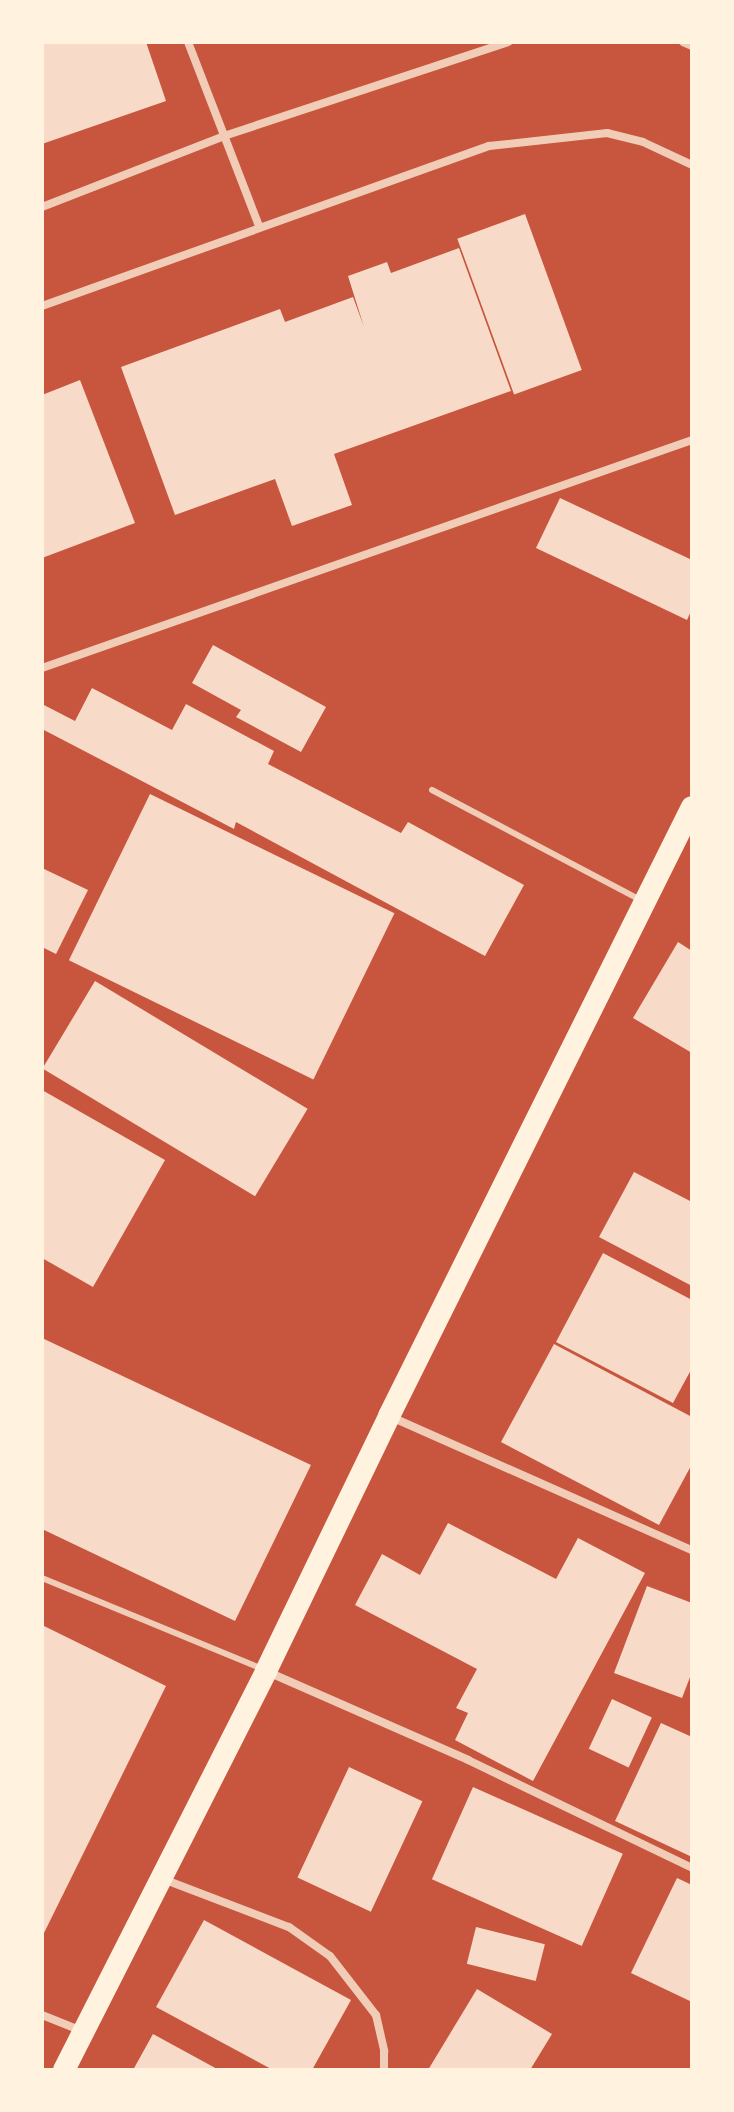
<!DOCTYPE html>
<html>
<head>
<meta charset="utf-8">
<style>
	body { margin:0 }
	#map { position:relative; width:734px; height:2112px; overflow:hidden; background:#c8553d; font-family:Raleway,sans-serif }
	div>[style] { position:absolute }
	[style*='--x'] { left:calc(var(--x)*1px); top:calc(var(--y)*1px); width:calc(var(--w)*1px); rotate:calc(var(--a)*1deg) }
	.building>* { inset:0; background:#f7dbc8; transform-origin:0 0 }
	.service>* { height:6px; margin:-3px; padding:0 3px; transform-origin:3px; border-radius:3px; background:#f1ccb7 }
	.minor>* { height:8px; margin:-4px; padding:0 4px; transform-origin:4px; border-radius:4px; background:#f1ccb7 }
	.trunk>* { height:22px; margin:-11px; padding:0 11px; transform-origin:11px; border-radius:11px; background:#fff3e0 }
	span { translate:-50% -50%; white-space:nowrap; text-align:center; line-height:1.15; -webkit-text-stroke:6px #fff3e0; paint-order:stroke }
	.frame { position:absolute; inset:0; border:44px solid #fff3e0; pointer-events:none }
</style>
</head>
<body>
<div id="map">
	<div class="building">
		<i style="clip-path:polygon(42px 42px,146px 42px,166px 101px,42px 144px)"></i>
		<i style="left:525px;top:214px;width:166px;height:72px;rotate:70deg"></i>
		<i style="clip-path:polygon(459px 248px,511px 391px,334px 454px,352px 505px,292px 526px,275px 479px,175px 515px,121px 367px,280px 309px,285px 322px,353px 297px,364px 327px,348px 276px,387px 262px,391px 273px)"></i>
		<i style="clip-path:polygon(80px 380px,135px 523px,42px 558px,42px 395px)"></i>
		<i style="clip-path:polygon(560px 498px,692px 560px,692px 609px,687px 620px,536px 548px)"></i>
		<i style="clip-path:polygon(213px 645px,326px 707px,301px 752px,236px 717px,241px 710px,192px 683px)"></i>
		<i style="clip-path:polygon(92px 688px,172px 730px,186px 704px,274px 751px,268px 764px,401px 833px,408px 822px,524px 885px,485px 956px,236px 822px,234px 829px,42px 729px,42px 704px,75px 721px)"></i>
		<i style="left:150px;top:794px;width:272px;height:185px;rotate:26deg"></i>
		<i style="clip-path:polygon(42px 868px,88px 890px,56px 954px,42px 947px)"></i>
		<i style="clip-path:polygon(678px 942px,692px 951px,692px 1053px,633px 1018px)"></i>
		<i style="left:95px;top:981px;width:248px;height:102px;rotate:31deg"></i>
		<i style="clip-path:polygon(42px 1090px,165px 1160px,93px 1287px,42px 1258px)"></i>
		<i style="clip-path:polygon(634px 1172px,692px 1202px,692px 1286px,599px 1237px)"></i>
		<i style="clip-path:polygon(603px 1253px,692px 1300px,692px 1368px,673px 1403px,556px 1342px)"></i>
		<i style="clip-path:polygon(42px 1338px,311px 1465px,235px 1621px,42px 1529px)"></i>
		<i style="clip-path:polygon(554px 1344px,692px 1417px,692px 1464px,659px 1525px,501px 1442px)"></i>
		<i style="clip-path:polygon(448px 1523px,556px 1579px,578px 1538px,645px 1573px,533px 1781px,455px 1740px,468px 1713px,456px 1708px,477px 1669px,355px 1605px,382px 1554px,420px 1575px)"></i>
		<i style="clip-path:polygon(647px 1586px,692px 1603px,692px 1672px,682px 1698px,614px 1673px)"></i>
		<i style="clip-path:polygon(42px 1625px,166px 1686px,42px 1937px)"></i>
		<i style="left:612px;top:1699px;width:44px;height:55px;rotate:25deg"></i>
		<i style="clip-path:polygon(661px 1723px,692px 1737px,692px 1857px,615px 1821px)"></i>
		<i style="left:349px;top:1767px;width:81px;height:122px;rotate:25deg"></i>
		<i style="left:473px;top:1787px;width:164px;height:101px;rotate:24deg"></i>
		<i style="clip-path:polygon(677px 1878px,692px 1885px,692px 2002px,631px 1973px)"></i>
		<i style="clip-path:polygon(204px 1920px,351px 2000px,312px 2070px,273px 2070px,156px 2007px)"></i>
		<i style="left:476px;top:1927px;width:71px;height:38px;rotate:14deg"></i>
		<i style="clip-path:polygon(477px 1989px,552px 2034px,530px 2070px,428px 2070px)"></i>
		<i style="clip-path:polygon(153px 2034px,219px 2070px,133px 2070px)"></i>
	</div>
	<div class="service">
		<i style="--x:432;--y:790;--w:236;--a:27.8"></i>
		<i style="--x:42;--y:1578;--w:236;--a:22.4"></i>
	</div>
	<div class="minor">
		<i style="--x:188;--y:42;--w:197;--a:68.9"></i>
		<i style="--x:683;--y:42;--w:10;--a:24"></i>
		<i style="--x:42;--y:207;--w:195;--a:-21.3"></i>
		<i style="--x:224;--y:136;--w:300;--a:-18.3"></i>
		<i style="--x:42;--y:306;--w:475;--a:-19.7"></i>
		<i style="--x:489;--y:146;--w:119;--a:-6.3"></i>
		<i style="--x:607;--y:133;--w:37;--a:14"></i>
		<i style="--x:643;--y:142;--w:54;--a:25.1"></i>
		<i style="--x:42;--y:668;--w:689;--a:-19.33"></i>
		<i style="--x:389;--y:1416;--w:331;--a:23.9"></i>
		<i style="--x:268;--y:1672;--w:219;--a:23.7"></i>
		<i style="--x:468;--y:1760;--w:249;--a:25.7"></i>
		<i style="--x:163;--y:1879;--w:135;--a:20.9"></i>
		<i style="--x:289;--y:1927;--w:50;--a:35.3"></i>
		<i style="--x:330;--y:1956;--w:75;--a:52.1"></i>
		<i style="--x:376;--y:2015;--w:37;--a:77"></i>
		<i style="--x:384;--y:2051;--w:19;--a:90"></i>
		<i style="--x:42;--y:2015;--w:43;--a:21.8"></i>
	</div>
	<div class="trunk">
		<i style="--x:64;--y:2070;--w:447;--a:-63.1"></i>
		<i style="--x:266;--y:1671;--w:283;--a:-64.2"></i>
		<i style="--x:389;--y:1416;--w:680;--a:-63.55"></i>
	</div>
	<div class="frame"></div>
</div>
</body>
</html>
